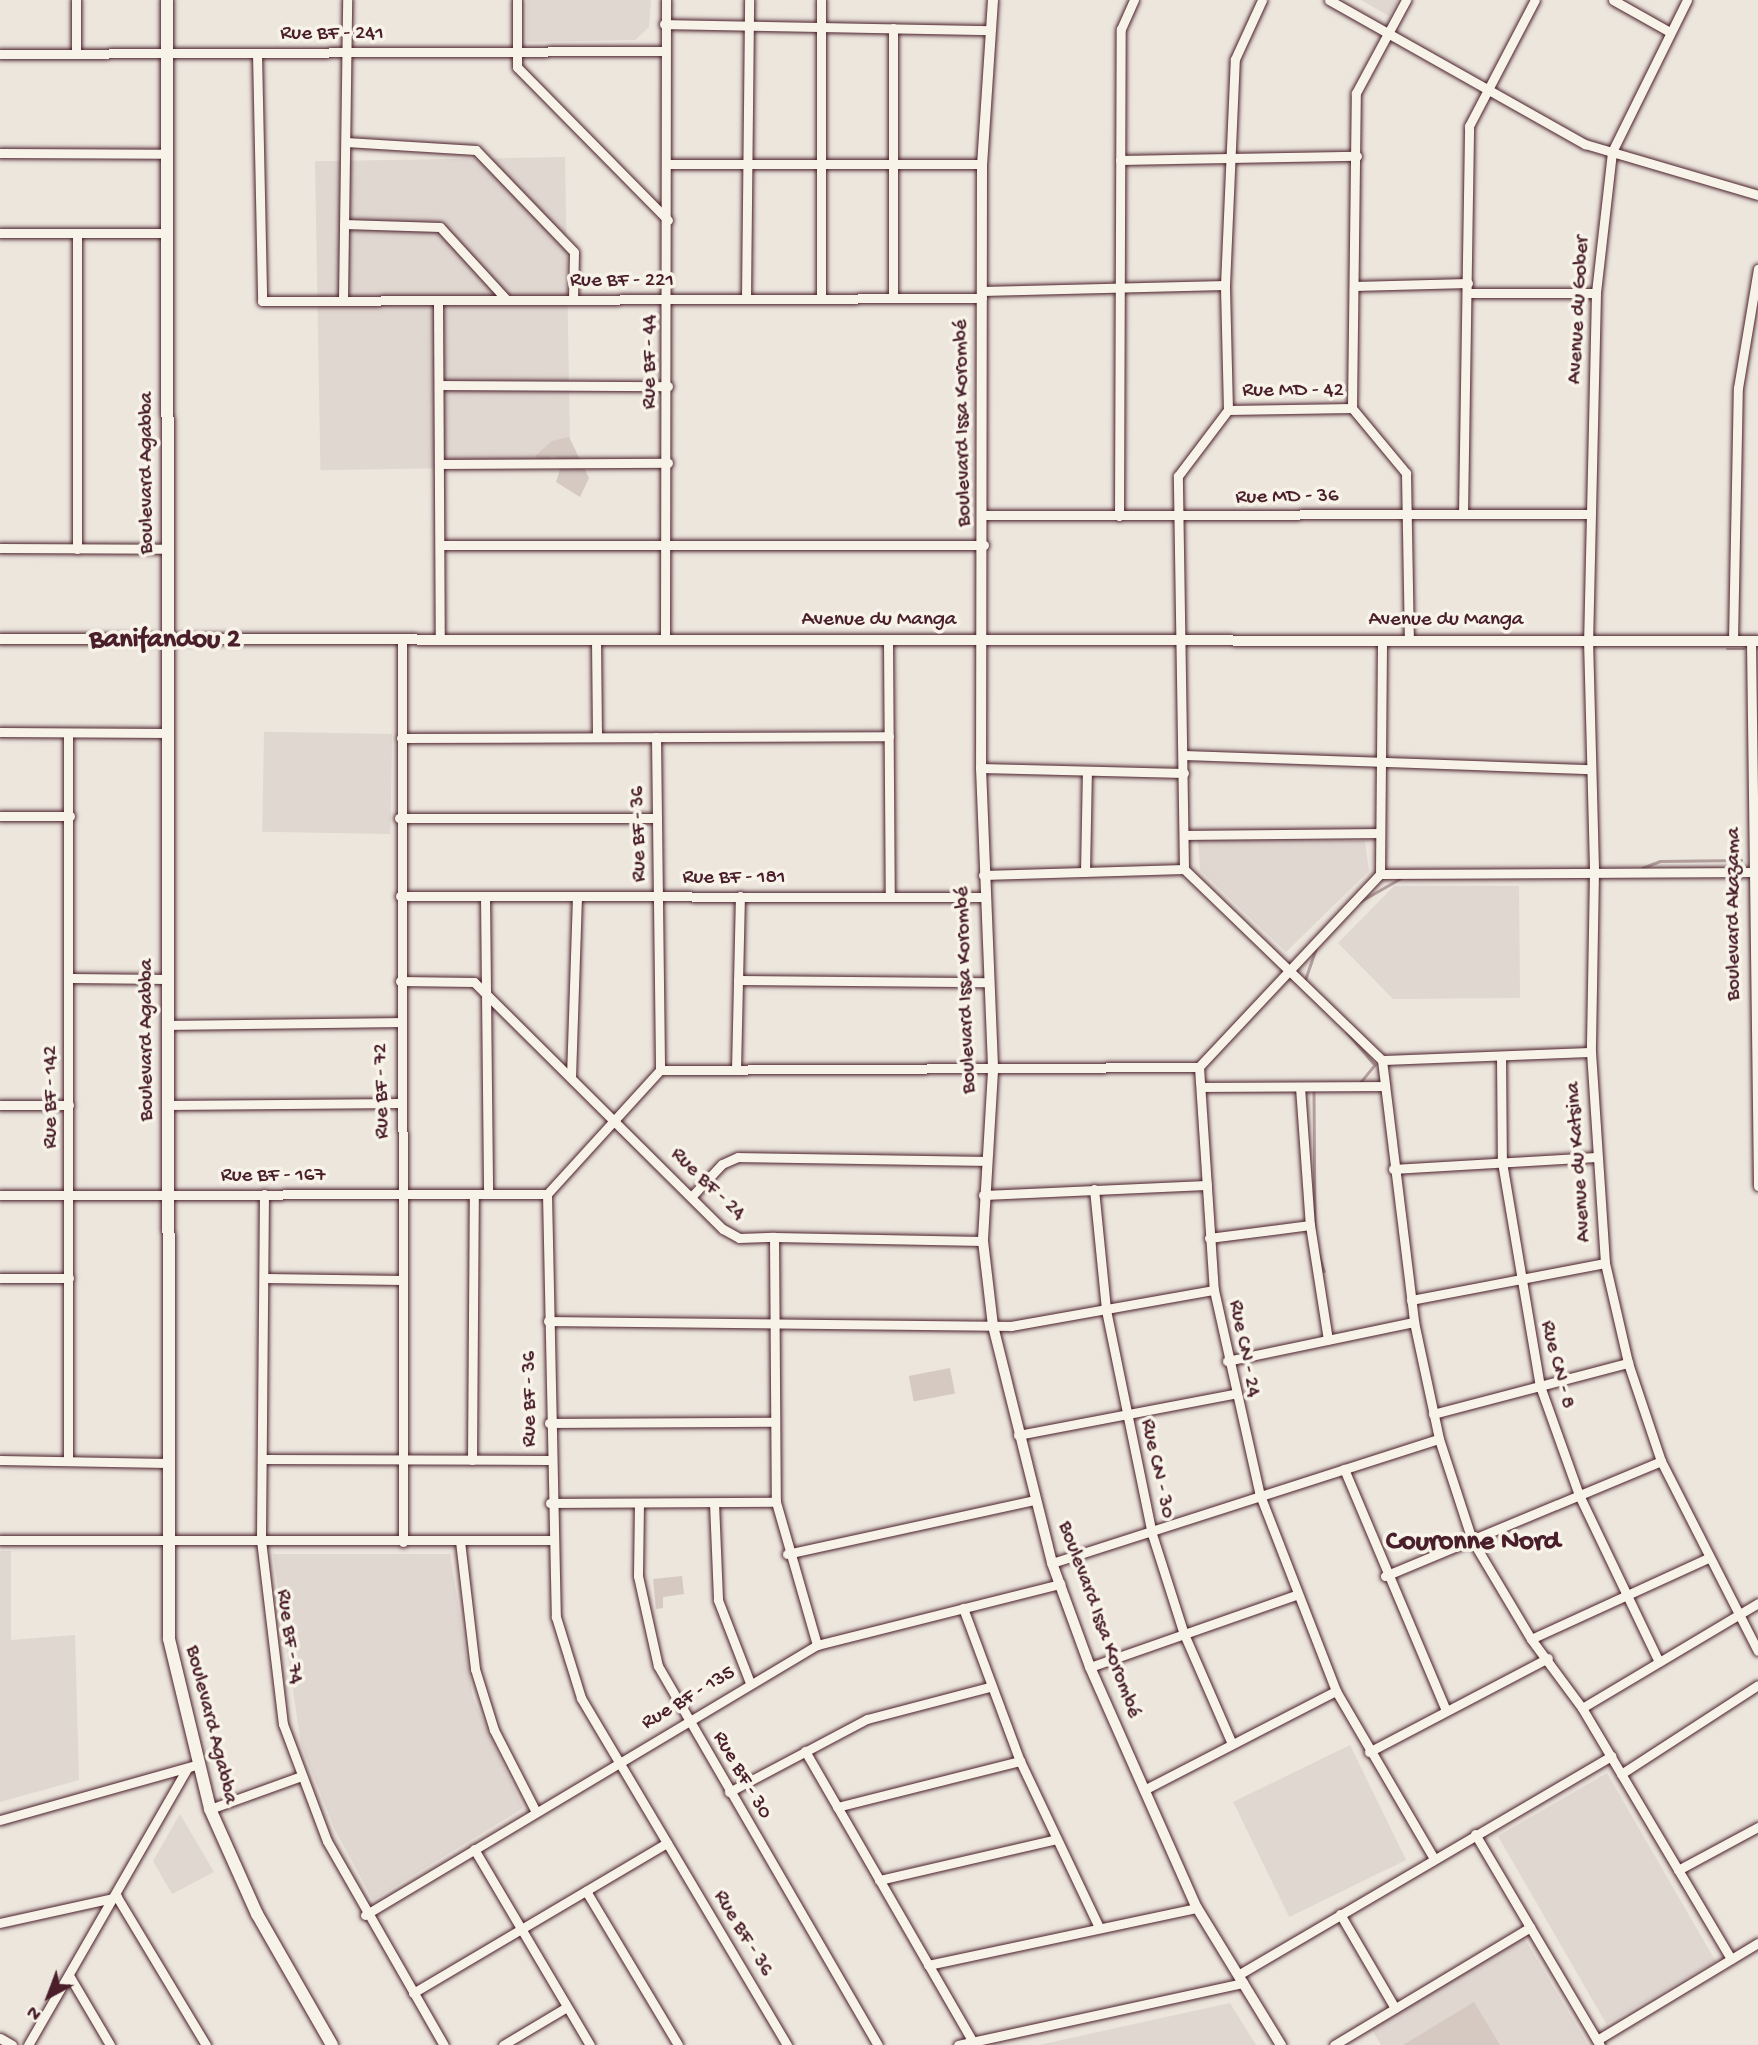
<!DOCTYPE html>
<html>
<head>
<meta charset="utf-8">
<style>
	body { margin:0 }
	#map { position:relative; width:1758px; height:2045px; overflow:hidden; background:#ece6dd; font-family:"Gochi Hand",sans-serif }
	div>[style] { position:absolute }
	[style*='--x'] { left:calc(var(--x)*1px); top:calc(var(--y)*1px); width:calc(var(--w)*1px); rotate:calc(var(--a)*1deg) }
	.built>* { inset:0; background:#e0d7d0; transform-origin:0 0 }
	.green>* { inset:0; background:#d5c9c2; transform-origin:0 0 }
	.stream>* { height:2.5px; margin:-1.25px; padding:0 1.25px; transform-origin:1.25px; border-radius:1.25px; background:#b39f9d }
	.roads { filter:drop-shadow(0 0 2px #4a1f2b) drop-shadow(0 0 2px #4a1f2b) }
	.minor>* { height:9px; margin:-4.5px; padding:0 4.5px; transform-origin:4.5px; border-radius:4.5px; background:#f7f3e8 }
	.tertiary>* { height:10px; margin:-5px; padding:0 5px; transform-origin:5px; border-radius:5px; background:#f7f3e8 }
	.secondary>* { height:12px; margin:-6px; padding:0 6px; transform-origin:6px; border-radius:6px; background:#f7f3e8 }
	span { translate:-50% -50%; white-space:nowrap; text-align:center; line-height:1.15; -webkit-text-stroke:7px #f7f3e8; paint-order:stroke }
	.street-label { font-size:21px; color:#4a1f2b }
	.district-label { font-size:28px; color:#4a1f2b; font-weight:700 }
	.north { position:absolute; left:14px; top:1961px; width:70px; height:70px; -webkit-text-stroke:5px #f7f3e8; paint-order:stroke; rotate:221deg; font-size:19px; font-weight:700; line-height:28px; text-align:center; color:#4a1f2b }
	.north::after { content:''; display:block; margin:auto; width:24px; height:32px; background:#4a1f2b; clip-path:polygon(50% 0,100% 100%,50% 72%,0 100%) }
</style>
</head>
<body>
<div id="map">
	<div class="built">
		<i style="clip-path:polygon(527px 0,651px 0,649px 27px,635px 40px,527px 42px)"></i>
		<i style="clip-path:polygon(1361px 0,1398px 0,1389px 16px)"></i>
		<i style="left:565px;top:157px;width:309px;height:250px;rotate:89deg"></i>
		<i style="left:392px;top:734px;width:100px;height:128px;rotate:91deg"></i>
		<i style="clip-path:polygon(1198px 840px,1365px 841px,1369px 871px,1286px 952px,1200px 870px)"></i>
		<i style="clip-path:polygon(1394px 886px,1519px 886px,1520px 998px,1393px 999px,1338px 943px)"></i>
		<i style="clip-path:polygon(0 1551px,11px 1551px,11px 1640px,75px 1635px,79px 1780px,0 1802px)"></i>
		<i style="clip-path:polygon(273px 1554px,450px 1554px,473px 1698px,523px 1808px,373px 1900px,335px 1830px,301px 1745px)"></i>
		<i style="left:1350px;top:1745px;width:128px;height:130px;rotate:64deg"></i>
		<i style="left:1607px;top:1773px;width:217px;height:126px;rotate:60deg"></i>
		<i style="clip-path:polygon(180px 1814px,214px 1872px,172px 1894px,153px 1861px)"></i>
		<i style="clip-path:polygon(1523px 1936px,1588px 2045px,1381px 2045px,1371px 2028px)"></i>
		<i style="clip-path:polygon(1230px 2003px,1256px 2045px,1039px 2045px)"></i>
	</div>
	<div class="green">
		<i style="clip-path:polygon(569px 437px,589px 478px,580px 497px,556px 482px,563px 460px,552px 456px,544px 464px,535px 456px,552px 441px)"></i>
		<i style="left:950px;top:1368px;width:26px;height:42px;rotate:79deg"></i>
		<i style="clip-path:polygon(682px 1576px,684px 1594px,663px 1597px,663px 1608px,656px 1609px,653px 1579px)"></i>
		<i style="clip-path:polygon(1474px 2002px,1500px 2045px,1403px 2045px)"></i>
	</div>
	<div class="stream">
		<i style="--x:1727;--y:649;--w:17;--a:0"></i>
		<i style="--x:1642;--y:868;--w:19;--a:-21"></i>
		<i style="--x:1660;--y:861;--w:81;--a:-0.7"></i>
		<i style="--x:1359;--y:902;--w:48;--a:-29.7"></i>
		<i style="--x:1305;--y:980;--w:34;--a:-71"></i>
		<i style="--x:1347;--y:1032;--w:43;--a:49.7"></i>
		<i style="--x:1375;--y:1065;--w:22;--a:129"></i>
		<i style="--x:1314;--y:1090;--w:138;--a:89.6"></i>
		<i style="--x:1317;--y:1248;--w:24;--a:73"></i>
	</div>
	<div class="roads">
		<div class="minor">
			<i style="--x:517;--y:0;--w:67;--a:90"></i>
			<i style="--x:517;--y:67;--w:215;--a:45.4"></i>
			<i style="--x:1329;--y:0;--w:294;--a:29.4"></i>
			<i style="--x:1585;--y:144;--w:180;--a:16.4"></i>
			<i style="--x:1613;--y:0;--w:65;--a:29.3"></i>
			<i style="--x:1687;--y:0;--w:169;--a:116.3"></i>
			<i style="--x:1612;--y:152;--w:142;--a:96.5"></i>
			<i style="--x:1596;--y:293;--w:346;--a:91.3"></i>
			<i style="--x:1588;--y:639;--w:233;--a:88.5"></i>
			<i style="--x:1594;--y:872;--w:180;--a:91"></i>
			<i style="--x:1591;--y:1052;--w:211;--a:86.2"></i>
			<i style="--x:1605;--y:1263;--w:103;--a:77"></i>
			<i style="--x:1628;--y:1363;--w:103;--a:71.4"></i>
			<i style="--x:1661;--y:1461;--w:213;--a:63"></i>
			<i style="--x:664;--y:24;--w:324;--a:1.1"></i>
			<i style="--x:76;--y:53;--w:53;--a:-90"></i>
			<i style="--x:257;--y:53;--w:248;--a:88.8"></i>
			<i style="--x:262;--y:301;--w:720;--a:-0.24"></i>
			<i style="--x:0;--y:54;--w:664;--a:-0.26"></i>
			<i style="--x:346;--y:142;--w:130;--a:3.5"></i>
			<i style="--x:476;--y:150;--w:141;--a:46.1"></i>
			<i style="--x:574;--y:252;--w:47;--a:91.2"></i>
			<i style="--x:0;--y:153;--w:166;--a:0.3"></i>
			<i style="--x:1120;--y:160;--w:237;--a:-1"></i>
			<i style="--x:667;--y:164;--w:315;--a:0"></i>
			<i style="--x:344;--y:224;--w:96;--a:1.8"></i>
			<i style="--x:440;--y:227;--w:99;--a:47.5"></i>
			<i style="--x:0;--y:233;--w:167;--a:0"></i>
			<i style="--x:1354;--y:286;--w:114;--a:-1.5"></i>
			<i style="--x:982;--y:291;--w:243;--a:-1.4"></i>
			<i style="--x:1468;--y:293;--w:128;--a:0"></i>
			<i style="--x:893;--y:298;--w:270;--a:-90"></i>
			<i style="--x:746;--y:299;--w:299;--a:-89.4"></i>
			<i style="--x:821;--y:299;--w:299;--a:-90"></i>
			<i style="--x:343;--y:300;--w:300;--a:-89.2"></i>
			<i style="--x:438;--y:300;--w:337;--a:89.7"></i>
			<i style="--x:439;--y:385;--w:229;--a:0.3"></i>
			<i style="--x:1352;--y:408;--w:315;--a:-89.3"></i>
			<i style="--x:1356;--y:93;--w:106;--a:-61.7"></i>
			<i style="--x:1228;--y:410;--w:125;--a:-91.4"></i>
			<i style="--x:1225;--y:285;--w:226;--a:-87.5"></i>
			<i style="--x:1235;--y:59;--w:65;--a:-65.4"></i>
			<i style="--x:440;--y:464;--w:228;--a:-0.3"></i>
			<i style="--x:1463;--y:514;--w:388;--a:-89.1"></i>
			<i style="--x:1469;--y:126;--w:142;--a:-62.4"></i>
			<i style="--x:983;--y:515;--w:608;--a:-0.09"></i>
			<i style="--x:1119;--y:516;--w:487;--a:-89.8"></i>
			<i style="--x:1121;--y:29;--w:32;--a:-66"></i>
			<i style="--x:442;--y:545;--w:542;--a:0"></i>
			<i style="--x:0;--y:548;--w:167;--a:0.3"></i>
			<i style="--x:77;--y:549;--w:316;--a:-90"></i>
			<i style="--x:402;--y:639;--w:903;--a:89.94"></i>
			<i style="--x:596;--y:639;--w:98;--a:89.4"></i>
			<i style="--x:665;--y:640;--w:640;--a:-89.91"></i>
			<i style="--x:888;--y:641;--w:255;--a:89.6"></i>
			<i style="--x:1733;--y:641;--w:253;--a:-88.9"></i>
			<i style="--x:1738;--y:388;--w:121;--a:-80.5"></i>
			<i style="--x:1751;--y:641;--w:545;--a:89.26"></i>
			<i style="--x:0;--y:732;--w:168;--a:0.3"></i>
			<i style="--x:656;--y:737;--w:333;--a:89.3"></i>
			<i style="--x:660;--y:1070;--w:168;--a:132.3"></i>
			<i style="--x:547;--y:1194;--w:423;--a:88.8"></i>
			<i style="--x:556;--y:1617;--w:85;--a:72.8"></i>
			<i style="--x:581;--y:1698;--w:404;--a:59.3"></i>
			<i style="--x:401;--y:738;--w:488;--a:-0.2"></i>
			<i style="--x:1184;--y:755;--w:407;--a:2"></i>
			<i style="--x:981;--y:768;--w:203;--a:1.4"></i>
			<i style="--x:0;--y:816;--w:70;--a:0"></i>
			<i style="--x:399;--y:818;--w:258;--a:0"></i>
			<i style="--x:1185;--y:835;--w:193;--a:-0.6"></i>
			<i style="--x:1184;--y:869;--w:393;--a:-90.9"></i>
			<i style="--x:1178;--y:476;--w:83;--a:-52.9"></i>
			<i style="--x:1228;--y:410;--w:124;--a:-0.9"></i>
			<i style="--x:1352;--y:408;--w:85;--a:50.3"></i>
			<i style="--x:1406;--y:473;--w:167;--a:89"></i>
			<i style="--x:1184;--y:869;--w:275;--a:44"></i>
			<i style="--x:1085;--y:872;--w:101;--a:-88.9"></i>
			<i style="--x:1380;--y:874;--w:265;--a:133.2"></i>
			<i style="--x:1199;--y:1067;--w:224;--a:86.2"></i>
			<i style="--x:1214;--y:1290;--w:210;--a:77.4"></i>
			<i style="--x:1260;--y:1495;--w:210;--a:68.8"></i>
			<i style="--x:1336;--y:1691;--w:194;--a:59.7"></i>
			<i style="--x:1380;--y:874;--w:376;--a:-0.3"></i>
			<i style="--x:1380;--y:874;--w:234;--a:-89.5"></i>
			<i style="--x:983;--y:875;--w:201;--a:-1.7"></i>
			<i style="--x:400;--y:896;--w:584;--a:0.1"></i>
			<i style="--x:485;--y:896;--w:298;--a:89.4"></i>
			<i style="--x:71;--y:978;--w:97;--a:0.6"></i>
			<i style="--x:738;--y:980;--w:250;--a:0.5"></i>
			<i style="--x:400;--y:981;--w:74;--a:0.8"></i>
			<i style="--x:474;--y:982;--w:351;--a:44.8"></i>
			<i style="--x:723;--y:1229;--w:18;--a:29"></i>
			<i style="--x:739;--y:1238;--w:35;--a:-2"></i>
			<i style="--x:774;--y:1237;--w:265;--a:89.6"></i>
			<i style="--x:776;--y:1502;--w:149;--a:74"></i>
			<i style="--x:168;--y:1025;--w:232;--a:-0.7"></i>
			<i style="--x:1501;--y:1056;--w:106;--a:89.5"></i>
			<i style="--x:1502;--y:1162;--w:227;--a:80.4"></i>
			<i style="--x:1540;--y:1386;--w:116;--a:70.3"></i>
			<i style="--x:1579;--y:1495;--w:185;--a:64.4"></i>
			<i style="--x:1382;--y:1060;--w:264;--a:83"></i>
			<i style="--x:1414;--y:1322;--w:120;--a:77.9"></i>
			<i style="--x:1439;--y:1439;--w:106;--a:71.9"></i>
			<i style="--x:1472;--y:1540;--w:115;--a:59.2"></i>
			<i style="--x:1531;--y:1639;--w:86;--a:53.5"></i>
			<i style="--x:1582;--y:1708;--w:292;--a:59.3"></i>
			<i style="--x:1382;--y:1060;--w:209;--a:-2.2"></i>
			<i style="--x:660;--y:1070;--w:539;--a:-0.32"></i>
			<i style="--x:736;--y:1070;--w:174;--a:-88.7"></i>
			<i style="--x:571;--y:1077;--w:181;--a:-88.1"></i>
			<i style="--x:1201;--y:1087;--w:184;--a:-0.3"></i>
			<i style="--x:1300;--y:1087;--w:138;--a:85.9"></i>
			<i style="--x:1310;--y:1225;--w:116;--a:81.1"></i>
			<i style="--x:0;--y:1105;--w:69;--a:0"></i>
			<i style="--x:167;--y:1105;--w:234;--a:-0.5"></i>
			<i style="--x:1393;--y:1169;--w:203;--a:-3.4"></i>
			<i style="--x:1094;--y:1189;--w:122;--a:84.3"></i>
			<i style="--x:1106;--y:1310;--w:229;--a:78.4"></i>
			<i style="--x:1152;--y:1534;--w:105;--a:72.3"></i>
			<i style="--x:1184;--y:1634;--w:120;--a:66.4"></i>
			<i style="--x:264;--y:1194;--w:346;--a:90.5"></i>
			<i style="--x:261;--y:1540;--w:185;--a:83.2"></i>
			<i style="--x:283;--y:1724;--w:125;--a:69.4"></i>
			<i style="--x:327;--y:1841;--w:235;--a:60.2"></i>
			<i style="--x:0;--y:1195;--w:547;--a:-0.1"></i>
			<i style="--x:983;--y:1195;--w:224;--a:-2.6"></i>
			<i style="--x:692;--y:1196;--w:44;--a:-46.8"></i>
			<i style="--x:722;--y:1164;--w:17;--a:-24"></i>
			<i style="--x:738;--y:1157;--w:247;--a:0.9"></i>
			<i style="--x:774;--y:1237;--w:209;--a:1.1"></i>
			<i style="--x:1209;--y:1238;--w:102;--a:-7.3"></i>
			<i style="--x:0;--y:1278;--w:69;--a:0"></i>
			<i style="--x:266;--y:1278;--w:136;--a:0.8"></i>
			<i style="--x:1411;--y:1300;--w:197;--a:-10.8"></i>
			<i style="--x:548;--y:1321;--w:463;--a:0.6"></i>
			<i style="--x:1011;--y:1326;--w:206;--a:-10.1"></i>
			<i style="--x:1227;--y:1361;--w:191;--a:-11.8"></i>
			<i style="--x:1433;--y:1414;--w:202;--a:-14.7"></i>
			<i style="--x:549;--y:1423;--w:224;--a:-0.3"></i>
			<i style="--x:1018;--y:1435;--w:219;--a:-10.8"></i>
			<i style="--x:263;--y:1459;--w:286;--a:0.2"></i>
			<i style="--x:0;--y:1460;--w:167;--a:1"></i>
			<i style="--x:472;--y:1460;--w:266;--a:-89.6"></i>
			<i style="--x:68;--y:1461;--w:728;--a:-90"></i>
			<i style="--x:1344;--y:1469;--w:262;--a:67.1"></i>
			<i style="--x:550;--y:1503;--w:226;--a:-0.3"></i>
			<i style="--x:639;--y:1503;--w:73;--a:90.8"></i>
			<i style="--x:638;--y:1576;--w:92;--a:77.5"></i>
			<i style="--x:658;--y:1666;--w:438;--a:59.9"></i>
			<i style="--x:714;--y:1503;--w:97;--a:87.6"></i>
			<i style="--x:718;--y:1600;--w:89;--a:68.9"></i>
			<i style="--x:0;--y:1540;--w:550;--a:0"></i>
			<i style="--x:460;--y:1541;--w:129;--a:83.3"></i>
			<i style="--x:475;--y:1669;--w:64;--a:72.7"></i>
			<i style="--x:494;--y:1730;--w:92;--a:62.9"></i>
			<i style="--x:787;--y:1554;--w:254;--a:-12.3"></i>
			<i style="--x:1052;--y:1563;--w:406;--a:-17.8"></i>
			<i style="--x:1385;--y:1576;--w:299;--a:-22.6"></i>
			<i style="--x:963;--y:1608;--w:163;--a:69.6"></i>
			<i style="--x:1020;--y:1761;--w:184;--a:64.6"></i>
			<i style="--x:1531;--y:1639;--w:195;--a:-24.6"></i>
			<i style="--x:1090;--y:1667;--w:218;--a:-19.3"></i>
			<i style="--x:1582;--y:1708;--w:205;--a:-30.8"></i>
			<i style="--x:805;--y:1751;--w:336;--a:60"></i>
			<i style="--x:1369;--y:1752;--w:202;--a:-27.7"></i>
			<i style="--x:1621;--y:1774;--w:163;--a:-33"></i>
			<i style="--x:1144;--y:1790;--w:216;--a:-27.3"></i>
			<i style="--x:729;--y:1792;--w:156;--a:-27.9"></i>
			<i style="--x:867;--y:1719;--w:126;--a:-14.7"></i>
			<i style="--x:837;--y:1807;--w:189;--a:-14.1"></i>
			<i style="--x:210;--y:1809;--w:95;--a:-19.8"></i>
			<i style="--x:0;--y:1820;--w:204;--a:-15.7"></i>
			<i style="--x:1475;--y:1834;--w:245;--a:59.4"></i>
			<i style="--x:474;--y:1849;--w:228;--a:59.4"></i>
			<i style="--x:1678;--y:1870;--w:91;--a:-28.3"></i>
			<i style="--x:879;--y:1880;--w:182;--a:-13"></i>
			<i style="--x:586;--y:1891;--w:179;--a:59.1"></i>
			<i style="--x:1340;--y:1914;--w:109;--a:59.7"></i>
			<i style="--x:365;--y:1915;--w:527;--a:-30.85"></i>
			<i style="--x:817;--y:1645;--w:251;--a:-14.1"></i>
			<i style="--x:0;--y:1923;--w:120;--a:-12.5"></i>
			<i style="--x:117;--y:1897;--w:173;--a:59"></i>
			<i style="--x:928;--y:1965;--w:275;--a:-12"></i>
			<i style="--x:1238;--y:1975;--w:433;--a:-30.4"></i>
			<i style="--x:70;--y:1977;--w:79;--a:59.5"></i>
			<i style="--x:413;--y:1993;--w:295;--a:-30.6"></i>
			<i style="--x:0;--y:2038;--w:14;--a:30"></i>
			<i style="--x:1597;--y:2040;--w:188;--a:-31.1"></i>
			<i style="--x:28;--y:2045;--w:319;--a:-60.1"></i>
			<i style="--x:503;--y:2045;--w:74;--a:-30.7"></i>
			<i style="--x:958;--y:2045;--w:292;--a:-12.3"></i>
			<i style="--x:1334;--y:2045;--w:229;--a:-31"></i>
		</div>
		<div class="tertiary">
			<i style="--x:993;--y:0;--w:164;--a:93.8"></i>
			<i style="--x:982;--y:164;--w:604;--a:90.09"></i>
			<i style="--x:981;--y:768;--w:303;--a:87.7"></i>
			<i style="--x:993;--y:1071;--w:170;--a:93.4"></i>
			<i style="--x:983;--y:1241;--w:86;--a:83.3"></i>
			<i style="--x:993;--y:1326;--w:244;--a:76"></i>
			<i style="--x:1052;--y:1563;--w:111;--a:69.9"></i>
			<i style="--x:1090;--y:1667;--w:264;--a:66.1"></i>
			<i style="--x:1197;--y:1908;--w:161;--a:58.5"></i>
			<i style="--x:0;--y:639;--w:1758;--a:0.07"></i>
		</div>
		<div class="secondary">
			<i style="--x:167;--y:0;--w:1639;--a:89.93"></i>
			<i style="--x:169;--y:1639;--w:175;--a:76.4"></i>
			<i style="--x:210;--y:1809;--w:115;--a:65.9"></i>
			<i style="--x:257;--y:1914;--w:151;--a:60.2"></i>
		</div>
	</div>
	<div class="street-label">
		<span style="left:332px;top:35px">Rue BF - 241</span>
		<span style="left:622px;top:282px">Rue BF - 221</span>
		<span style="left:1580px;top:310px;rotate:-87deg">Avenue du Gober</span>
		<span style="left:651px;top:362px;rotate:-90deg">Rue BF - 44</span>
		<span style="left:1293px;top:392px">Rue MD - 42</span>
		<span style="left:964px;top:423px;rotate:-91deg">Boulevard Issa Korombé</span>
		<span style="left:148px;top:473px;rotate:-90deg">Boulevard Agabba</span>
		<span style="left:1287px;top:498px;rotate:-1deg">Rue MD - 36</span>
		<span style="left:879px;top:621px">Avenue du Manga</span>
		<span style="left:1446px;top:621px">Avenue du Manga</span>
		<span style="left:640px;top:834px;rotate:-91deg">Rue BF - 36</span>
		<span style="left:734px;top:879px">Rue BF - 181</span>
		<span style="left:1735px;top:914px;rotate:-90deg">Boulevard Akazama</span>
		<span style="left:967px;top:990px;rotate:-92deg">Boulevard Issa Korombé</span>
		<span style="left:148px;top:1040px;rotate:-90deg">Boulevard Agabba</span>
		<span style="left:383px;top:1091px;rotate:-91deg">Rue BF - 72</span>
		<span style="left:52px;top:1097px;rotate:-90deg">Rue BF - 142</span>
		<span style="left:1580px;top:1162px;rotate:-94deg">Avenue du Katsina</span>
		<span style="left:273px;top:1177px">Rue BF - 167</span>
		<span style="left:707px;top:1185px;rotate:44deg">Rue BF - 24</span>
		<span style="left:1243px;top:1349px;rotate:79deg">Rue CN - 24</span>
		<span style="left:1556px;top:1365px;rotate:76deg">Rue CN - 8</span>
		<span style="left:531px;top:1399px;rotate:-90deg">Rue BF - 36</span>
		<span style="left:1156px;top:1469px;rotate:78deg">Rue CN - 30</span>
		<span style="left:1098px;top:1620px;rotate:70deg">Boulevard Issa Korombé</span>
		<span style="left:288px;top:1637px;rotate:82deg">Rue BF - 74</span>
		<span style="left:689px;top:1699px;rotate:-31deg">Rue BF - 135</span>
		<span style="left:210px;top:1725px;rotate:76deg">Boulevard Agabba</span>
		<span style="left:741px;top:1776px;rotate:60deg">Rue BF - 30</span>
		<span style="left:742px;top:1934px;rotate:59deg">Rue BF - 36</span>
	</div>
	<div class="district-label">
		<span style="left:165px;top:641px">Banifandou 2</span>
		<span style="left:1473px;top:1543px">Couronne Nord</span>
	</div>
	<div class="north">N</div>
</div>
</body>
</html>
